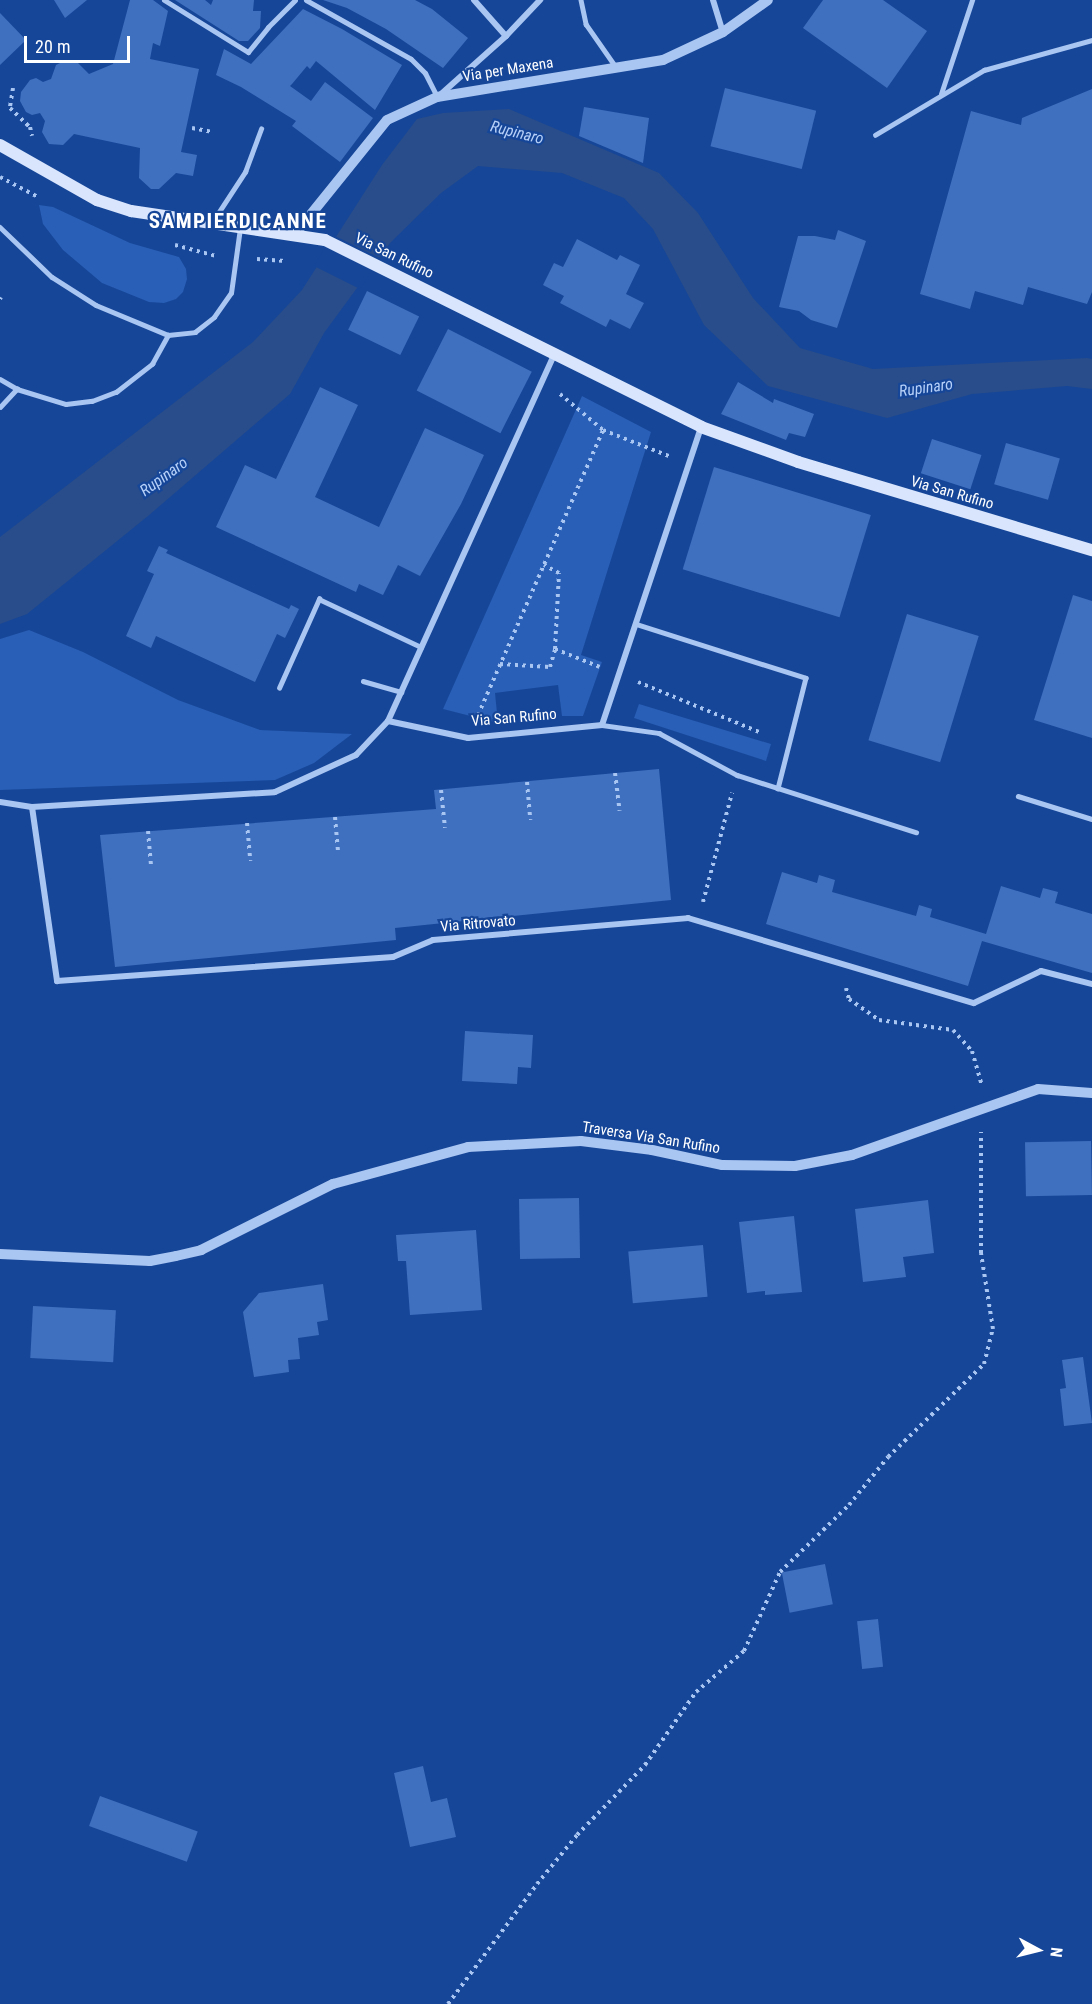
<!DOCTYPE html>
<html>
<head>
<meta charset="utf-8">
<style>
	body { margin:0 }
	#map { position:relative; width:1092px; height:2004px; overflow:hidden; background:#164698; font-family:"Roboto Condensed",sans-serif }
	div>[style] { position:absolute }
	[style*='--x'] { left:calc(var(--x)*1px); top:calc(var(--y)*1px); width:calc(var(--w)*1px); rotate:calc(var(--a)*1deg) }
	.green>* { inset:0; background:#295fb6 }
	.water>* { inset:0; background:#294d8a }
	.pier>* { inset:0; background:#164698 }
	.building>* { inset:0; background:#3f70bf; transform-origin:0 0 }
	.path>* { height:4px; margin-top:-2px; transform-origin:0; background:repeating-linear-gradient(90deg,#a9c5f2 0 3px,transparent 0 7.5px) }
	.service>* { height:4.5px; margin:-2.25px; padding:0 2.25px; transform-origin:2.25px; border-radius:2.25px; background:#a9c5f2 }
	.pedestrian>* { height:5px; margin:-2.5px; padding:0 2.5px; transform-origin:2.5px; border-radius:2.5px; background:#a9c5f2 }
	.minor>* { height:6px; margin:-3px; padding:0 3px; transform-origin:3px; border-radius:3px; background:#a9c5f2 }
	.tertiary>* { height:10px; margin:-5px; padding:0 5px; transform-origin:5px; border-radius:5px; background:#a9c5f2 }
	.secondary>* { height:12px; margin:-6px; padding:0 6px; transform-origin:6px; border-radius:6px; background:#d8e5fc }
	span { translate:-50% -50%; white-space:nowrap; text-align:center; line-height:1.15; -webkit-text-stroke:4.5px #164698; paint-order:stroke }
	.street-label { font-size:15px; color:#fff }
	.water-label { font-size:16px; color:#b6d0f8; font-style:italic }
	.district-label { font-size:21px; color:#fff; font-weight:700; letter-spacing:1.5px }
	.north { position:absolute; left:1008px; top:1920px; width:60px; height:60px; -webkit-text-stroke:4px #164698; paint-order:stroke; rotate:97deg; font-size:16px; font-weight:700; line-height:24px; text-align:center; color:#fff }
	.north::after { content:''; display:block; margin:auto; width:21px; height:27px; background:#fff; clip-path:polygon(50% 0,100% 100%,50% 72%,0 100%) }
	.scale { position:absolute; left:24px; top:36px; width:106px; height:27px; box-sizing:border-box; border:3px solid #fff; border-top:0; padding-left:8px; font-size:18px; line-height:21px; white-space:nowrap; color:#fff; -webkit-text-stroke:4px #164698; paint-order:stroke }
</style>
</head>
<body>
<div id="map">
	<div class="green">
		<i style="clip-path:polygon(39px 205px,53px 207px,130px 243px,179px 257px,186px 269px,187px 279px,183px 292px,176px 299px,164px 303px,149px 302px,102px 283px,63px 250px,43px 224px)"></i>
		<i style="clip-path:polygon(582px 396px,651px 432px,581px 655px,602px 662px,583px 716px,562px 716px,558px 685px,495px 693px,498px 723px,443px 709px)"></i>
		<i style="clip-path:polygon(29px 630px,83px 652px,178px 700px,260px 730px,352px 734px,314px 763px,275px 780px,0 790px,0 639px)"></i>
		<i style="clip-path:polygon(639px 704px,771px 744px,766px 761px,634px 718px)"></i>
	</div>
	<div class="water">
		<i style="clip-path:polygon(509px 109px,659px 173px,698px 213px,753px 298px,800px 348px,873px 369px,1087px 358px,1092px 359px,1092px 389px,1067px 386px,972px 394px,887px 418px,768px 386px,704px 325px,653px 229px,624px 198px,562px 173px,478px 166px,441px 193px,390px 243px,324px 333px,290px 394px,148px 516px,27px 614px,0 624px,0 537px,253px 342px,302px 290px,382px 165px,417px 119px,443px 113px)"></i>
	</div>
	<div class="pier">
		<i style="clip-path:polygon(333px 235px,380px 258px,360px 289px,314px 266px)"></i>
	</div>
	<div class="building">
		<i style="clip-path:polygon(54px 0,87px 0,65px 18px)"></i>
		<i style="clip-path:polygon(130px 0,153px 0,168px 11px,160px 46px,153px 43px,150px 59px,199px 69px,181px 152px,197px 155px,193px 176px,176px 173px,159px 189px,151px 189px,139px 178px,140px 148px,74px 134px,63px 145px,49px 144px,42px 132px,45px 121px,40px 113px,32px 115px,26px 112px,20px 101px,21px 92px,30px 80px,36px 78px,43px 82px,51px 79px,56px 65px,64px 61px,78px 63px,89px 74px,113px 64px)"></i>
		<i style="clip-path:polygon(175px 0,205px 0,211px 5px,213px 0,254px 0,253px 11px,261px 11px,260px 28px,248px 41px,239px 41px)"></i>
		<i style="clip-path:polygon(323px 0,415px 0,432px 9px,468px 38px,443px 68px,386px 29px,347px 8px)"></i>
		<i style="clip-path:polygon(823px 0,883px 0,927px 31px,887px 88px,803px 28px)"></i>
		<i style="clip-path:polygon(303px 9px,342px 29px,402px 65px,375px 110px,316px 61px,310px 69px,307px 66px,292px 84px,290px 86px,311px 101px,325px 82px,373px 118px,340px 162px,292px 126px,296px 121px,241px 87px,216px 75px,224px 49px,251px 64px)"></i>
		<i style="clip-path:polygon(0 13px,26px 40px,0 65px)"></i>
		<i style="left:725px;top:88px;width:94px;height:60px;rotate:14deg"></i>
		<i style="clip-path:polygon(1092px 89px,1092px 292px,1087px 304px,1028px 287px,1023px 305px,975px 291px,970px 309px,920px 294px,971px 111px,1021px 125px,1022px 118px)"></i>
		<i style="clip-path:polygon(584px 107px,649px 118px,643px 163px,579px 136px)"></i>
		<i style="clip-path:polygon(838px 230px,866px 241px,837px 328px,811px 320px,799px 311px,779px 307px,798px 236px,815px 236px,835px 240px)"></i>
		<i style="clip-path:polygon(577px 239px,617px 260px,620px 255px,640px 265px,626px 294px,644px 303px,630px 329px,610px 319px,606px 327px,560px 303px,564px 296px,543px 285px,554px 263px,563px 267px)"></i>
		<i style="left:367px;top:291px;width:58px;height:43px;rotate:26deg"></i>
		<i style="left:448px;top:329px;width:94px;height:69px;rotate:27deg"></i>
		<i style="clip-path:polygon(738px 382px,773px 403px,774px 399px,814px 414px,805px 437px,789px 433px,786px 440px,721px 414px)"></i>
		<i style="clip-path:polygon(320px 387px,358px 405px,315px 497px,379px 527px,425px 428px,484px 455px,461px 504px,420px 576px,398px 565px,383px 595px,359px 584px,356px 592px,216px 527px,245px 465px,276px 479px)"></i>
		<i style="left:932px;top:439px;width:52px;height:36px;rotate:18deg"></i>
		<i style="left:1006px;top:443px;width:56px;height:43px;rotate:16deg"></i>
		<i style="left:714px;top:467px;width:164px;height:107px;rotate:17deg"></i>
		<i style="clip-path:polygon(159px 546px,168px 550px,166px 553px,289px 609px,291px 605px,299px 609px,285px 638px,277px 634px,255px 682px,156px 636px,151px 648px,126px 636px,154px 574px,147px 571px)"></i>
		<i style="clip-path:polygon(1073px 595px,1092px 601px,1092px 738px,1034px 720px)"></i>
		<i style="left:907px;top:614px;width:75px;height:132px;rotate:17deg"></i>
		<i style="clip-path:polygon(659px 769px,671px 900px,395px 928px,396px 940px,115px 967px,100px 835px,436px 809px,434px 790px)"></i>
		<i style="clip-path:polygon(782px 872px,817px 883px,819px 875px,835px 880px,832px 892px,916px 916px,919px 905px,932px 909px,930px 917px,986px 934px,1001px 886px,1040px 898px,1043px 888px,1058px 892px,1055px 903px,1092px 914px,1092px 973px,982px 941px,968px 986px,766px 924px)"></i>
		<i style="clip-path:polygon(465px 1031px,533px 1035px,531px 1068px,518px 1067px,517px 1084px,462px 1081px)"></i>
		<i style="left:1091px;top:1141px;width:54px;height:66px;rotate:89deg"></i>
		<i style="left:579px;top:1198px;width:60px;height:60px;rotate:89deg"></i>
		<i style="clip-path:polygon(928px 1200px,934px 1253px,903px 1257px,906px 1277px,863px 1282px,855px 1209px)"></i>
		<i style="clip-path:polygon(794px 1216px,802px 1292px,765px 1295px,765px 1291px,747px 1293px,739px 1222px)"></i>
		<i style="clip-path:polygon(476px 1230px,482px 1310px,410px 1315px,406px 1261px,398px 1261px,396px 1235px)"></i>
		<i style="left:703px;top:1245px;width:52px;height:75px;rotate:85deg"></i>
		<i style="clip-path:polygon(323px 1284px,328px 1320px,317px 1322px,319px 1335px,298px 1338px,300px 1359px,288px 1360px,289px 1372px,254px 1377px,243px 1312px,259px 1293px)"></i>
		<i style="left:33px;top:1306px;width:83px;height:52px;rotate:3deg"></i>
		<i style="clip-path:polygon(1083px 1357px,1092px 1423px,1064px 1426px,1060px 1389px,1066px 1388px,1062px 1360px)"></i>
		<i style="left:825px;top:1564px;width:41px;height:44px;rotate:79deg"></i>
		<i style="left:878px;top:1619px;width:48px;height:21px;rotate:84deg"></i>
		<i style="clip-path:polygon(423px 1766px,431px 1802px,447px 1798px,456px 1837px,410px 1847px,394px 1773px)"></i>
		<i style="left:100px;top:1796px;width:104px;height:32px;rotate:20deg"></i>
	</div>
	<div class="path">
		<i style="--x:13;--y:88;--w:20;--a:99"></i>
		<i style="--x:10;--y:108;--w:28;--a:44"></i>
		<i style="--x:30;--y:127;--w:9;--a:77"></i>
		<i style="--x:192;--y:128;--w:21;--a:11"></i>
		<i style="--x:0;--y:177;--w:43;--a:27.8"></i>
		<i style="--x:175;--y:245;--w:42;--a:15"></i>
		<i style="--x:257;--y:259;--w:28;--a:4"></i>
		<i style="--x:0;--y:299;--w:2;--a:-63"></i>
		<i style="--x:560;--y:394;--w:56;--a:39.9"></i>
		<i style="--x:555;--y:649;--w:48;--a:21.8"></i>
		<i style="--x:500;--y:664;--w:50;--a:3.4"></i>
		<i style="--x:550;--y:667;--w:19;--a:-74"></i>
		<i style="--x:555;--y:649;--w:76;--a:-87"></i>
		<i style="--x:559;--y:573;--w:17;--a:-152"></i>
		<i style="--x:638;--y:682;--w:134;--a:22.4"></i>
		<i style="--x:478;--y:715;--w:311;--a:-66.3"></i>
		<i style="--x:603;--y:430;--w:71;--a:21.5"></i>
		<i style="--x:615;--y:773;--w:38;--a:83"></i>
		<i style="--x:527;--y:782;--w:38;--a:85"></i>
		<i style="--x:441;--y:790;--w:38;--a:84"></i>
		<i style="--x:335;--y:817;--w:34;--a:85"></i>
		<i style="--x:247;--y:823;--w:38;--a:85"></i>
		<i style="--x:148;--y:831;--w:37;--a:85"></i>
		<i style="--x:703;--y:902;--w:113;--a:-75.1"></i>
		<i style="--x:846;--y:988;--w:11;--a:75"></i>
		<i style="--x:849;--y:999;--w:37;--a:35"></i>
		<i style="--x:879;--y:1020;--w:75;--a:7.7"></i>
		<i style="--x:953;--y:1030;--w:28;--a:48"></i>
		<i style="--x:972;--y:1051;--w:36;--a:74"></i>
		<i style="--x:448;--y:2004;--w:149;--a:-53.4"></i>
		<i style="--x:537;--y:1884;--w:63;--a:-50.8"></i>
		<i style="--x:577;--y:1835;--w:98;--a:-45.8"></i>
		<i style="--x:645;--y:1765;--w:89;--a:-55.1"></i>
		<i style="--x:696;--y:1692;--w:63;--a:-40.5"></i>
		<i style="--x:744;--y:1651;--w:87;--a:-65.5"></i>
		<i style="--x:780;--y:1572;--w:96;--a:-44.2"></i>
		<i style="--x:849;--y:1505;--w:62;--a:-50.9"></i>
		<i style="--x:888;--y:1457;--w:134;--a:-44.1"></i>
		<i style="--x:984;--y:1364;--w:36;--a:-76"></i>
		<i style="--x:993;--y:1329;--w:77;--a:-99"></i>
		<i style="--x:981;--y:1253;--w:121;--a:-90"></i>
	</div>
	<div class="service">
		<i style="--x:581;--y:0;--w:25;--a:78"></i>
		<i style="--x:586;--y:24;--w:52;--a:55.1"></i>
		<i style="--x:941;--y:94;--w:99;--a:-71.7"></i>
		<i style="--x:875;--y:135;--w:127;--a:-30.8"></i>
		<i style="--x:984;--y:70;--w:112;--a:-15.5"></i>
		<i style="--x:213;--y:221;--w:59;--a:-56.9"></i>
		<i style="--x:245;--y:172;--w:46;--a:-69.6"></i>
		<i style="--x:0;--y:227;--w:72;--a:43.9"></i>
		<i style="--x:52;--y:277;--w:52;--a:32.5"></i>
		<i style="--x:96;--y:305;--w:78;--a:22.6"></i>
		<i style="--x:168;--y:335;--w:27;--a:-6"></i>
		<i style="--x:195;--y:332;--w:24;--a:-38"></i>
		<i style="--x:214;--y:317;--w:29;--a:-55"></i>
		<i style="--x:231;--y:293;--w:66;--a:-82.1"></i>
		<i style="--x:0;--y:379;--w:20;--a:30"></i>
		<i style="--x:0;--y:407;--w:25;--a:-47"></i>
		<i style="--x:17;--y:389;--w:51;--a:17"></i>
		<i style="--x:66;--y:404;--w:26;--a:-7"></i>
		<i style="--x:92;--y:401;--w:26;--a:-21"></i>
		<i style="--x:116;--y:392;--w:46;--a:-37.9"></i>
		<i style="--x:152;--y:364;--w:33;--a:-61"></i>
		<i style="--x:636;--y:624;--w:178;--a:17.6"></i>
		<i style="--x:806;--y:678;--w:114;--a:104.2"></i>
		<i style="--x:363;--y:681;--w:40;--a:16"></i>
		<i style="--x:279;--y:688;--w:98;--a:-65.8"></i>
		<i style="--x:319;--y:599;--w:113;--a:25.2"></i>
		<i style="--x:602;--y:725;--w:58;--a:8"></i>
		<i style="--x:659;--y:733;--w:89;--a:28.3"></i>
		<i style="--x:737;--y:775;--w:188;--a:17.7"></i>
		<i style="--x:1018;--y:796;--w:77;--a:17.3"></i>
	</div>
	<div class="pedestrian">
		<i style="--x:164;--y:0;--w:99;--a:31.8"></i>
		<i style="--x:248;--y:52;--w:32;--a:-51"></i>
		<i style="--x:268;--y:27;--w:38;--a:-45"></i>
		<i style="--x:306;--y:0;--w:120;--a:29.3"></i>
		<i style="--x:411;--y:59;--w:20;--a:45"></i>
		<i style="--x:425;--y:73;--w:27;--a:63"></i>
	</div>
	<div class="minor">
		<i style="--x:474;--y:0;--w:48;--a:48.4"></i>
		<i style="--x:713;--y:0;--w:34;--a:73"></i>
		<i style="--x:440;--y:95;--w:89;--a:-41.8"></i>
		<i style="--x:506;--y:36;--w:50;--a:-46.6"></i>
		<i style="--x:388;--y:721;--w:404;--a:-65.6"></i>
		<i style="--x:0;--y:802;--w:32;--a:9"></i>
		<i style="--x:32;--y:807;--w:176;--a:81.8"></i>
		<i style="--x:57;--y:981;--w:337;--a:-4.1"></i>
		<i style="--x:393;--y:957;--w:43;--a:-23"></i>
		<i style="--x:433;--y:940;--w:256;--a:-4.9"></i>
		<i style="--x:688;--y:918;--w:298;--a:16.6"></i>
		<i style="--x:974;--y:1003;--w:74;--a:-25.5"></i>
		<i style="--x:1041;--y:971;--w:53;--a:14.3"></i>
		<i style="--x:32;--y:807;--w:243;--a:-3.5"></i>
		<i style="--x:275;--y:792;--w:89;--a:-24.6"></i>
		<i style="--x:356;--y:755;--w:47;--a:-46.7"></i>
		<i style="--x:388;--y:721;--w:82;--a:12"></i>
		<i style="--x:468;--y:738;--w:135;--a:-5.5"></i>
		<i style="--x:602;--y:725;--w:314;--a:-71.6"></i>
	</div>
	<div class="tertiary">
		<i style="--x:295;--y:234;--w:146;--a:-51.1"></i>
		<i style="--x:387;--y:120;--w:55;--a:-24.7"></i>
		<i style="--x:437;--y:97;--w:229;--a:-9.3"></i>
		<i style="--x:663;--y:60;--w:66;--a:-25"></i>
		<i style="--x:723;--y:32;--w:55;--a:-35.4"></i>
		<i style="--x:0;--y:1254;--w:150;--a:2.7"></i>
		<i style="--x:150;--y:1261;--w:26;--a:-11"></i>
		<i style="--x:176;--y:1256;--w:26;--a:-13"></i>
		<i style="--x:201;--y:1250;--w:148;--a:-26.6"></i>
		<i style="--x:333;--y:1184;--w:140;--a:-15.3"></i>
		<i style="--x:468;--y:1147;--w:113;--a:-3"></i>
		<i style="--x:581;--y:1141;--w:72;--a:7.2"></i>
		<i style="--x:652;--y:1150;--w:72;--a:12.1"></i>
		<i style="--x:722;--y:1165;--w:73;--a:0.8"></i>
		<i style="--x:795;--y:1166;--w:58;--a:-10.9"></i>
		<i style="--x:852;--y:1155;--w:197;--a:-19.5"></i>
		<i style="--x:1038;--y:1089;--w:54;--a:4.2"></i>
	</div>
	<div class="secondary">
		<i style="--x:0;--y:145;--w:112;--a:29.6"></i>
		<i style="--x:97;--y:200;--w:36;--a:18"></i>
		<i style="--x:131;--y:211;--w:196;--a:8.5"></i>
		<i style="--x:325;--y:240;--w:420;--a:26.4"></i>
		<i style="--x:701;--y:427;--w:103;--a:19.8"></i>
		<i style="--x:798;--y:462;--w:307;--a:16.7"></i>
	</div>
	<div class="street-label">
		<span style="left:508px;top:70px;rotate:-9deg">Via per Maxena</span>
		<span style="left:394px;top:256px;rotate:26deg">Via San Rufino</span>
		<span style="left:952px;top:493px;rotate:16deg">Via San Rufino</span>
		<span style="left:514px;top:718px;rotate:-5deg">Via San Rufino</span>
		<span style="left:478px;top:924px;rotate:-5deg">Via Ritrovato</span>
		<span style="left:651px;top:1138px;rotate:9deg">Traversa Via San Rufino</span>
	</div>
	<div class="water-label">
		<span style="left:517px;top:133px;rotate:14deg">Rupinaro</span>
		<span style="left:926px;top:388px;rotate:-8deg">Rupinaro</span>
		<span style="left:164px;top:477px;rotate:-36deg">Rupinaro</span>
	</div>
	<div class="district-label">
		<span style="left:238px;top:221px">SAMPIERDICANNE</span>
	</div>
	<div class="north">N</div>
	<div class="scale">20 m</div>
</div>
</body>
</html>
